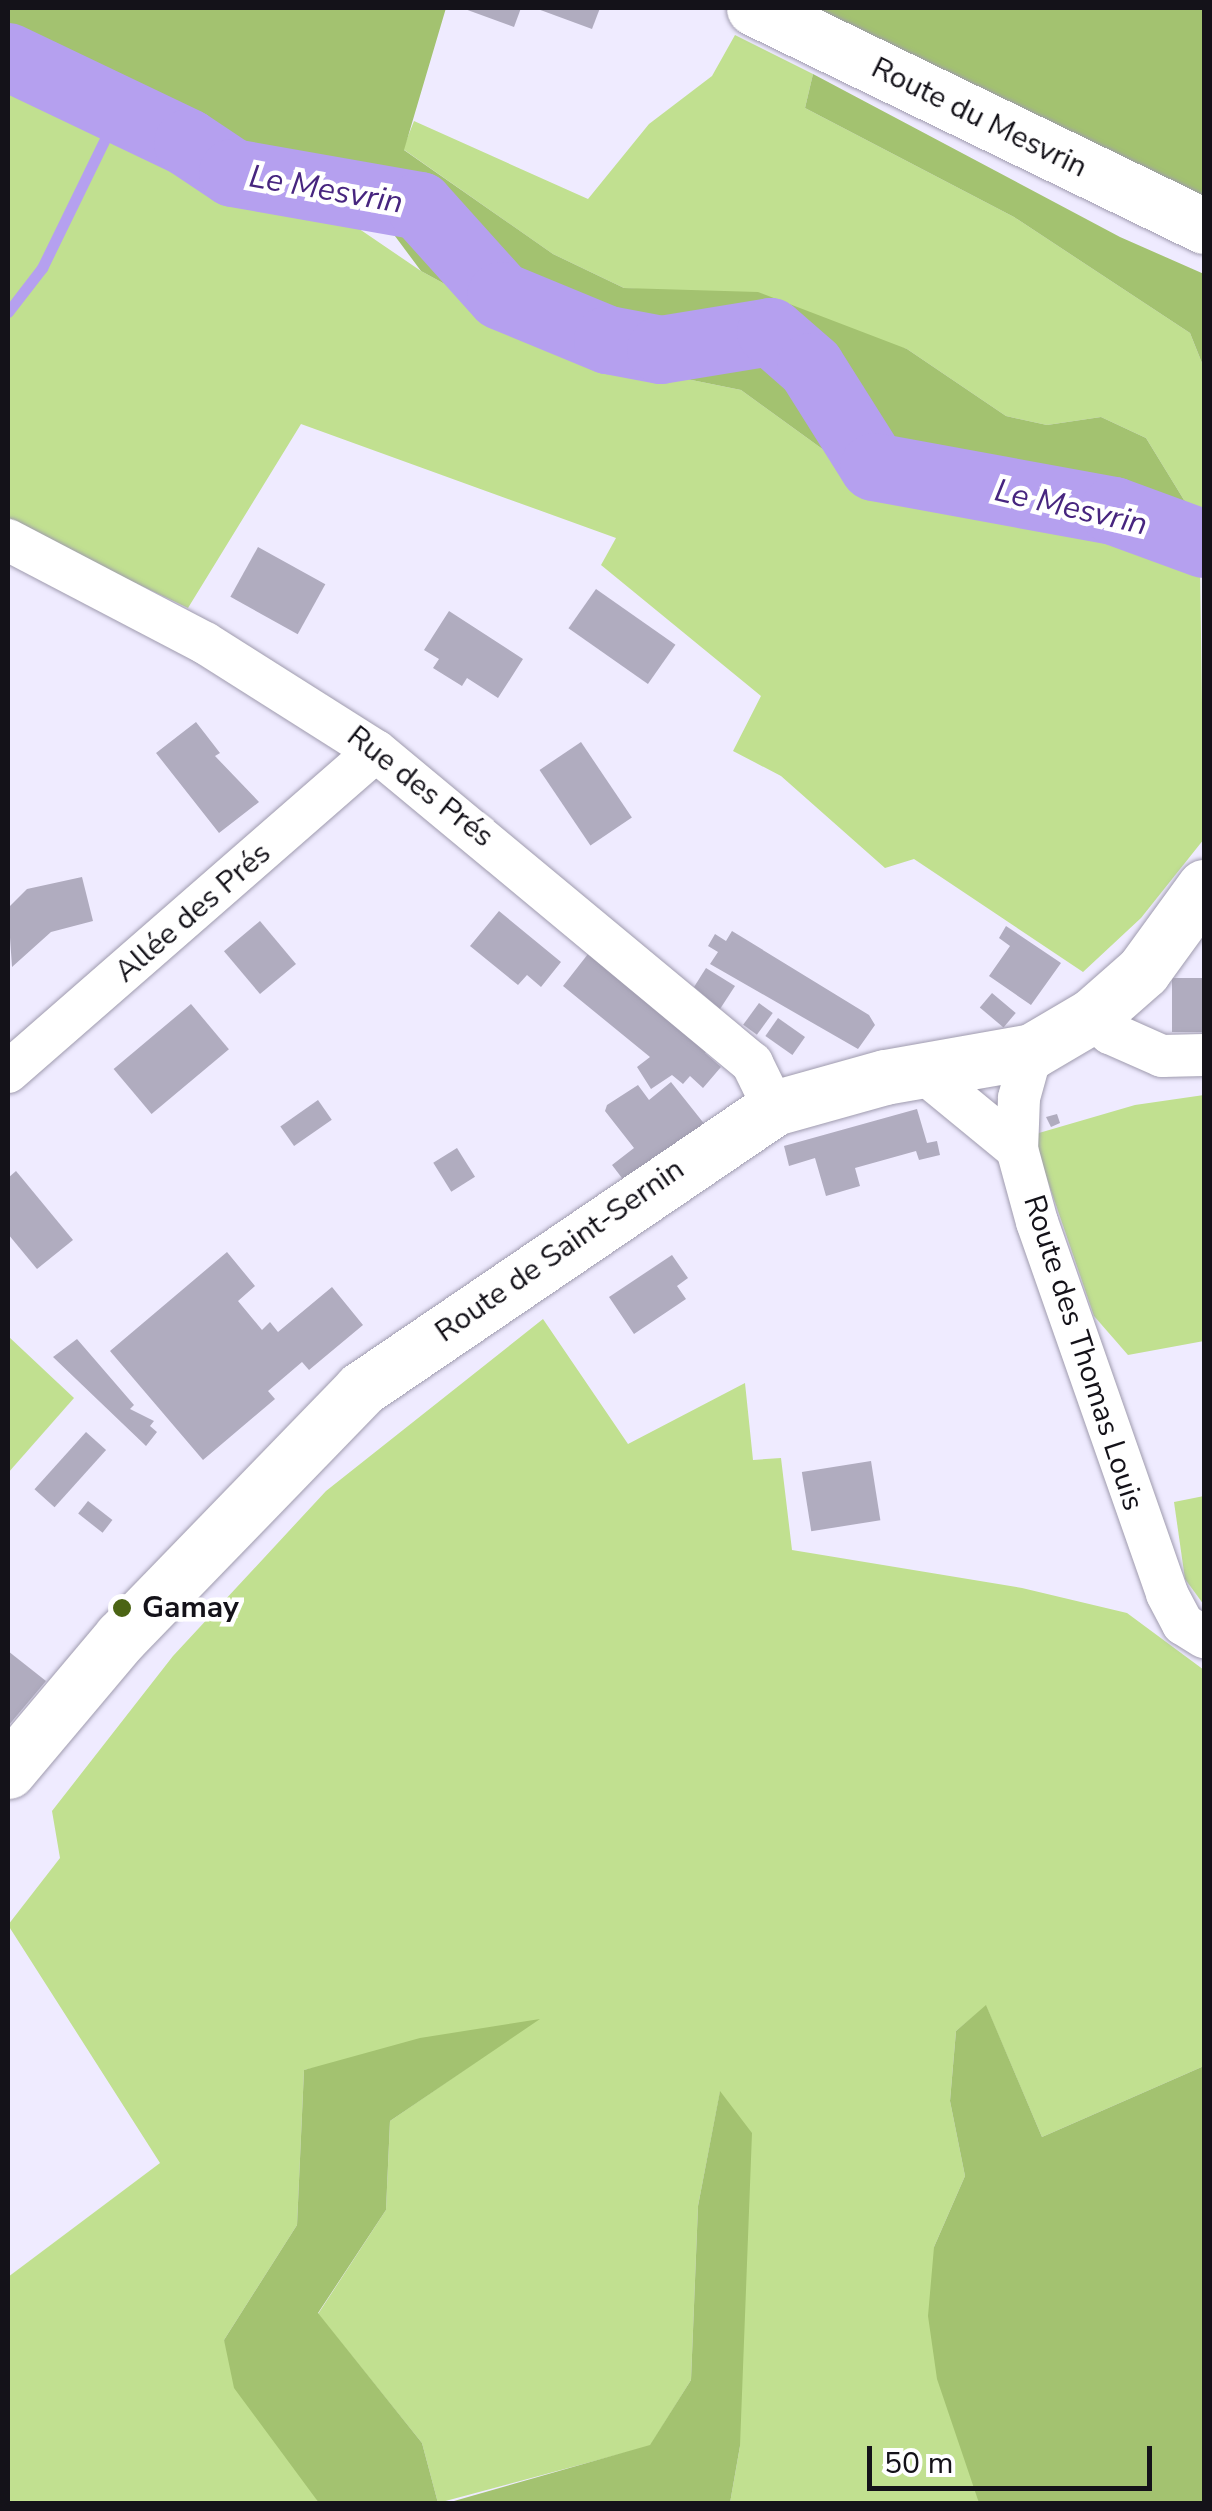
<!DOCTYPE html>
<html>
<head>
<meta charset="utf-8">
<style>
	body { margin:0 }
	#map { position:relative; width:1212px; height:2511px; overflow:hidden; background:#efebff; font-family:"Nunito Sans",sans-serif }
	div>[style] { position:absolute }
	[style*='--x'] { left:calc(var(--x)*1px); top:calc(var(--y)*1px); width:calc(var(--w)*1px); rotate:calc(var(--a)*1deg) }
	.green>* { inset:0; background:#c1e090 }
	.forest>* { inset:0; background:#a3c270 }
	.stream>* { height:11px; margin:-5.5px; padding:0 5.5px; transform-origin:5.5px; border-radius:5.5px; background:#b5a0ef }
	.river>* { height:68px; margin:-34px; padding:0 34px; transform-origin:34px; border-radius:34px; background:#b5a0ef }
	.building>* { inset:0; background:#b0acbf; transform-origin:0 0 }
	.roads { filter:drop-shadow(0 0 2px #9f9bae) drop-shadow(0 0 2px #9f9bae) }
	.street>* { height:42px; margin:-21px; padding:0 21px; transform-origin:21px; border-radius:21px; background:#fff }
	.secondary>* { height:55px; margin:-27.5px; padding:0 27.5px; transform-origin:27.5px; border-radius:27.5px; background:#fff }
	.dots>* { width:28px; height:28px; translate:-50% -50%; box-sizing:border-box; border:5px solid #fff; border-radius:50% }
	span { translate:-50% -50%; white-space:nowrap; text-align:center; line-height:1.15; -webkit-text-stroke:9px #fff; paint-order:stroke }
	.street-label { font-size:30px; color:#141219 }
	.poi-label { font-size:30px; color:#141219; font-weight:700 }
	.left { translate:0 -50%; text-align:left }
	.water-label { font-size:32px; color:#47257f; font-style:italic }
	.frame { position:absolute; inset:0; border:10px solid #141219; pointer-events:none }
	.scale { position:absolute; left:867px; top:2446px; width:285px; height:45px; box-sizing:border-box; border:5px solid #141219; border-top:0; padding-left:12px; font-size:30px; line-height:35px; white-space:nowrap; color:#141219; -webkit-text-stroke:8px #fff; paint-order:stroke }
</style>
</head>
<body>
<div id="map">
	<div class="green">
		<i style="clip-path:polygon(735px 35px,813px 74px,805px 108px,1014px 217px,1190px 333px,1204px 368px,1204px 513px,1184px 500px,1146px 438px,1101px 417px,1047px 425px,1006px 416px,907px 349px,674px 292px,624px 288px,553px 254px,403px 149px,414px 121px,588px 199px,649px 124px,712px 76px)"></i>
		<i style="clip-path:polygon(8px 69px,230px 183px,352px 224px,421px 271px,578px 357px,741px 390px,861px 477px,948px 512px,1053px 520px,1200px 567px,1204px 839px,1141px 918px,1083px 972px,914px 859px,885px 868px,781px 776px,733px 751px,761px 696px,601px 565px,616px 538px,301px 424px,188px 608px,8px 522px)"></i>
		<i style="clip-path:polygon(1204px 1095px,1204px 1341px,1128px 1355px,1094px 1316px,1032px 1135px,1135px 1105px)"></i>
		<i style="clip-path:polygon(543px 1319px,628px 1444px,745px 1383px,753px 1460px,781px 1458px,792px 1550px,1022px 1588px,1127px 1613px,1204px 1670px,1204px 2066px,1042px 2137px,986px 2006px,956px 2031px,950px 2101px,965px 2176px,934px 2247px,979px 2503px,730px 2503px,740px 2446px,720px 2092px,698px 2206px,691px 2380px,650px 2446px,438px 2503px,422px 2443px,318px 2314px,386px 2210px,390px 2121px,537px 2020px,304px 2070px,297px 2225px,224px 2340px,319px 2503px,8px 2503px,8px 2277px,160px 2163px,8px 1925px,60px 1858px,52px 1811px,173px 1656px,326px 1491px)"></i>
		<i style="clip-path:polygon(8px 1336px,74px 1398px,8px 1473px)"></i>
		<i style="clip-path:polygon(1204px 1496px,1204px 1605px,1185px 1579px,1174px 1502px)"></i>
	</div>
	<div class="forest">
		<i style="clip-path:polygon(8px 8px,446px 8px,404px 150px,553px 254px,624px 288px,758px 292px,907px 349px,1006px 416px,1047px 425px,1101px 417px,1146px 438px,1184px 500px,1204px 513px,1204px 570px,1053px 520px,949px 512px,861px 477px,741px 390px,578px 357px,421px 271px,360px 189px,240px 151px,164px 109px,70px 69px,8px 63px)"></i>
		<i style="clip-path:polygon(773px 8px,1204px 8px,1204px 212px)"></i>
		<i style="clip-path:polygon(813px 74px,1120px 237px,1204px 274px,1204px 368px,1190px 333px,1014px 217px,805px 108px)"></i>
		<i style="clip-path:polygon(986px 2005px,1042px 2137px,1204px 2066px,1204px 2503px,979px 2503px,937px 2379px,928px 2316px,934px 2247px,965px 2176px,950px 2101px,956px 2031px)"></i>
		<i style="clip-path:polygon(540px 2019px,390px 2121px,386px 2210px,318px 2313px,422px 2443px,438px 2503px,319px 2503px,234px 2388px,224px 2340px,297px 2225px,304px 2070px,420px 2038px)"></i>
		<i style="clip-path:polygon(720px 2091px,752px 2133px,740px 2446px,730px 2503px,447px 2503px,650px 2445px,691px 2380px,698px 2206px)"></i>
	</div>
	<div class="stream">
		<i style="--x:8;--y:312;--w:56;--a:-52.3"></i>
		<i style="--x:42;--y:268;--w:176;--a:-64"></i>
	</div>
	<div class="river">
		<i style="--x:8;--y:57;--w:199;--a:25.5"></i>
		<i style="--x:188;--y:143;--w:54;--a:33.7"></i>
		<i style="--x:233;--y:173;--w:190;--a:10"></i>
		<i style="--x:420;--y:206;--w:121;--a:48"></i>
		<i style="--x:501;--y:296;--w:116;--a:22.4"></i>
		<i style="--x:608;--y:340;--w:54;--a:10.7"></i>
		<i style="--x:661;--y:350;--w:111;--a:-9.3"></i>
		<i style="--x:771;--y:332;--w:53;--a:41.2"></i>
		<i style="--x:811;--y:367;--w:118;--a:57.8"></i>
		<i style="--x:874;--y:467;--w:244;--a:10.4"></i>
		<i style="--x:1114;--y:511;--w:96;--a:20.1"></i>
	</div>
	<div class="building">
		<i style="clip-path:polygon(462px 8px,521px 8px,514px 27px)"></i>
		<i style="clip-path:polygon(535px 8px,600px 8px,592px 29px)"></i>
		<i style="left:258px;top:547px;width:77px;height:57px;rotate:29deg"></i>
		<i style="left:596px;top:589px;width:97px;height:48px;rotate:35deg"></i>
		<i style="clip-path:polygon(449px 611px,523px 659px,498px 698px,467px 678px,462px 686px,433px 668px,439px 659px,424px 650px)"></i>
		<i style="clip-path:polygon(196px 722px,220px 753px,215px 756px,259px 802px,219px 833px,156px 753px)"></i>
		<i style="left:581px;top:742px;width:91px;height:50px;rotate:56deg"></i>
		<i style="clip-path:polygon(82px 877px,93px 921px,51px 932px,12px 967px,8px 908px,27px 889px)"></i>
		<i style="clip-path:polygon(499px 911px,561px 962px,541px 987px,527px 975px,518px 985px,470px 946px)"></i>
		<i style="left:260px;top:921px;width:56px;height:47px;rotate:50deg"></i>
		<i style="clip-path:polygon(1006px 926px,1061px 963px,1031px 1005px,989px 976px,1010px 946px,999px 938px)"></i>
		<i style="clip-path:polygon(732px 931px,869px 1015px,875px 1025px,858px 1049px,710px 964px,718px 952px,708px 946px,715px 934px,726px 941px)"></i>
		<i style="clip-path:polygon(595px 945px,715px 1042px,705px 1053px,721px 1067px,703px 1088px,690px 1076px,683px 1084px,672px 1075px,651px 1089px,637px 1067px,650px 1057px,563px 986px)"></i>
		<i style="clip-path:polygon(706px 968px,735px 986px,720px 1009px,694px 987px)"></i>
		<i style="left:1204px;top:978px;width:54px;height:32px;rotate:90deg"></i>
		<i style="left:992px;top:993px;width:31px;height:19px;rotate:40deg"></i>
		<i style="left:759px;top:1003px;width:17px;height:27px;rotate:36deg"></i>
		<i style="left:191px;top:1004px;width:59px;height:101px;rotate:50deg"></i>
		<i style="left:778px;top:1018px;width:33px;height:22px;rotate:35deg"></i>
		<i style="clip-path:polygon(671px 1082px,706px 1126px,625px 1182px,612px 1165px,634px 1148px,605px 1111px,607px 1105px,638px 1085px,649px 1100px)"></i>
		<i style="left:318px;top:1100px;width:24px;height:46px;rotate:55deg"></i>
		<i style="clip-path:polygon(917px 1109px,927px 1143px,937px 1141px,940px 1155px,919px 1160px,916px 1151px,855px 1168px,860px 1186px,826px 1196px,815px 1158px,789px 1166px,784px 1146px)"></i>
		<i style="clip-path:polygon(1057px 1114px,1060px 1123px,1051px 1127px,1046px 1117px)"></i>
		<i style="left:457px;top:1148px;width:34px;height:28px;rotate:58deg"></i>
		<i style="clip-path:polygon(16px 1171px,73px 1240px,37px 1269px,8px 1234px,8px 1178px)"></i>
		<i style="clip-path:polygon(227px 1252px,255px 1286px,238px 1301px,262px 1330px,270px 1322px,278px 1332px,332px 1287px,363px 1325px,309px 1370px,302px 1362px,268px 1391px,275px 1399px,203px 1460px,110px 1351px)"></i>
		<i style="clip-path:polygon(672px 1255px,688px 1278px,677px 1286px,686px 1299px,634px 1334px,609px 1297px)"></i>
		<i style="clip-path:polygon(77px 1339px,134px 1405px,130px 1409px,154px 1421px,150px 1426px,157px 1432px,146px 1446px,53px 1357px)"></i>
		<i style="left:86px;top:1432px;width:27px;height:77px;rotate:42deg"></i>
		<i style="left:871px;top:1461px;width:60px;height:70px;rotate:81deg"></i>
		<i style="left:88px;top:1501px;width:31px;height:16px;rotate:38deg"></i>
		<i style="clip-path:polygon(8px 1651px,46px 1681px,8px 1726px)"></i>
	</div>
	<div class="roads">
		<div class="street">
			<i style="--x:8;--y:540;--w:222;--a:27.6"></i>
			<i style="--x:205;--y:643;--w:202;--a:32.3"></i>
			<i style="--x:376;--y:751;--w:489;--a:39.7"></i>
			<i style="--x:752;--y:1063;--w:50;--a:63.9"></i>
			<i style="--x:1093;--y:1015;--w:25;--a:47"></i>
			<i style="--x:1110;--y:1033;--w:57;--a:23.9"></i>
			<i style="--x:1162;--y:1056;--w:42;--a:-1.4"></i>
			<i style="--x:1032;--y:1051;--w:49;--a:105.5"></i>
			<i style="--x:1019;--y:1098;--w:51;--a:92.2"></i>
			<i style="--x:1017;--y:1149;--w:76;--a:74.7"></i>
			<i style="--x:1037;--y:1222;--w:394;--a:70.7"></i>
			<i style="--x:1167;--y:1594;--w:34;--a:62"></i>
			<i style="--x:1183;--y:1624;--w:25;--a:32"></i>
			<i style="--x:922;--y:1071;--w:123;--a:39.4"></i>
			<i style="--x:8;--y:1072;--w:488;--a:-41.1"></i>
		</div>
		<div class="secondary">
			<i style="--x:754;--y:8;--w:500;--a:25.85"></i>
			<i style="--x:8;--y:1771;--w:175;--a:-49.9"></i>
			<i style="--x:121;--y:1637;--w:345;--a:-45.9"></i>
			<i style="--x:361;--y:1389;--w:500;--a:-34.2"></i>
			<i style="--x:774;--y:1108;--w:115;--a:-15.6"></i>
			<i style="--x:885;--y:1077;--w:149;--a:-10"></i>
			<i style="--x:1032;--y:1051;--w:71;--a:-30.5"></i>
			<i style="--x:1093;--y:1015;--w:67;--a:-41.3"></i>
			<i style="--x:1143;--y:971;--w:104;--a:-54"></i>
		</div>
	</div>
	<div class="dots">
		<i style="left:122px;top:1608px;background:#4b6414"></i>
	</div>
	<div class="street-label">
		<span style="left:979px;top:118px;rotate:26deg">Route du Mesvrin</span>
		<span style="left:420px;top:787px;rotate:38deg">Rue des Prés</span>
		<span style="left:193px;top:913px;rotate:-41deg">Allée des Prés</span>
		<span style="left:560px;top:1251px;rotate:-35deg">Route de Saint-Sernin</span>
		<span style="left:1083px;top:1353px;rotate:72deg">Route des Thomas Louis</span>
	</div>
	<div class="poi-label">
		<span class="left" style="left:142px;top:1608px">Gamay</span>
	</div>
	<div class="water-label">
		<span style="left:326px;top:190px;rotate:10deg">Le Mesvrin</span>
		<span style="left:1071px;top:508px;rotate:13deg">Le Mesvrin</span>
	</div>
	<div class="frame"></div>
	<div class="scale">50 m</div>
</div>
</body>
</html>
